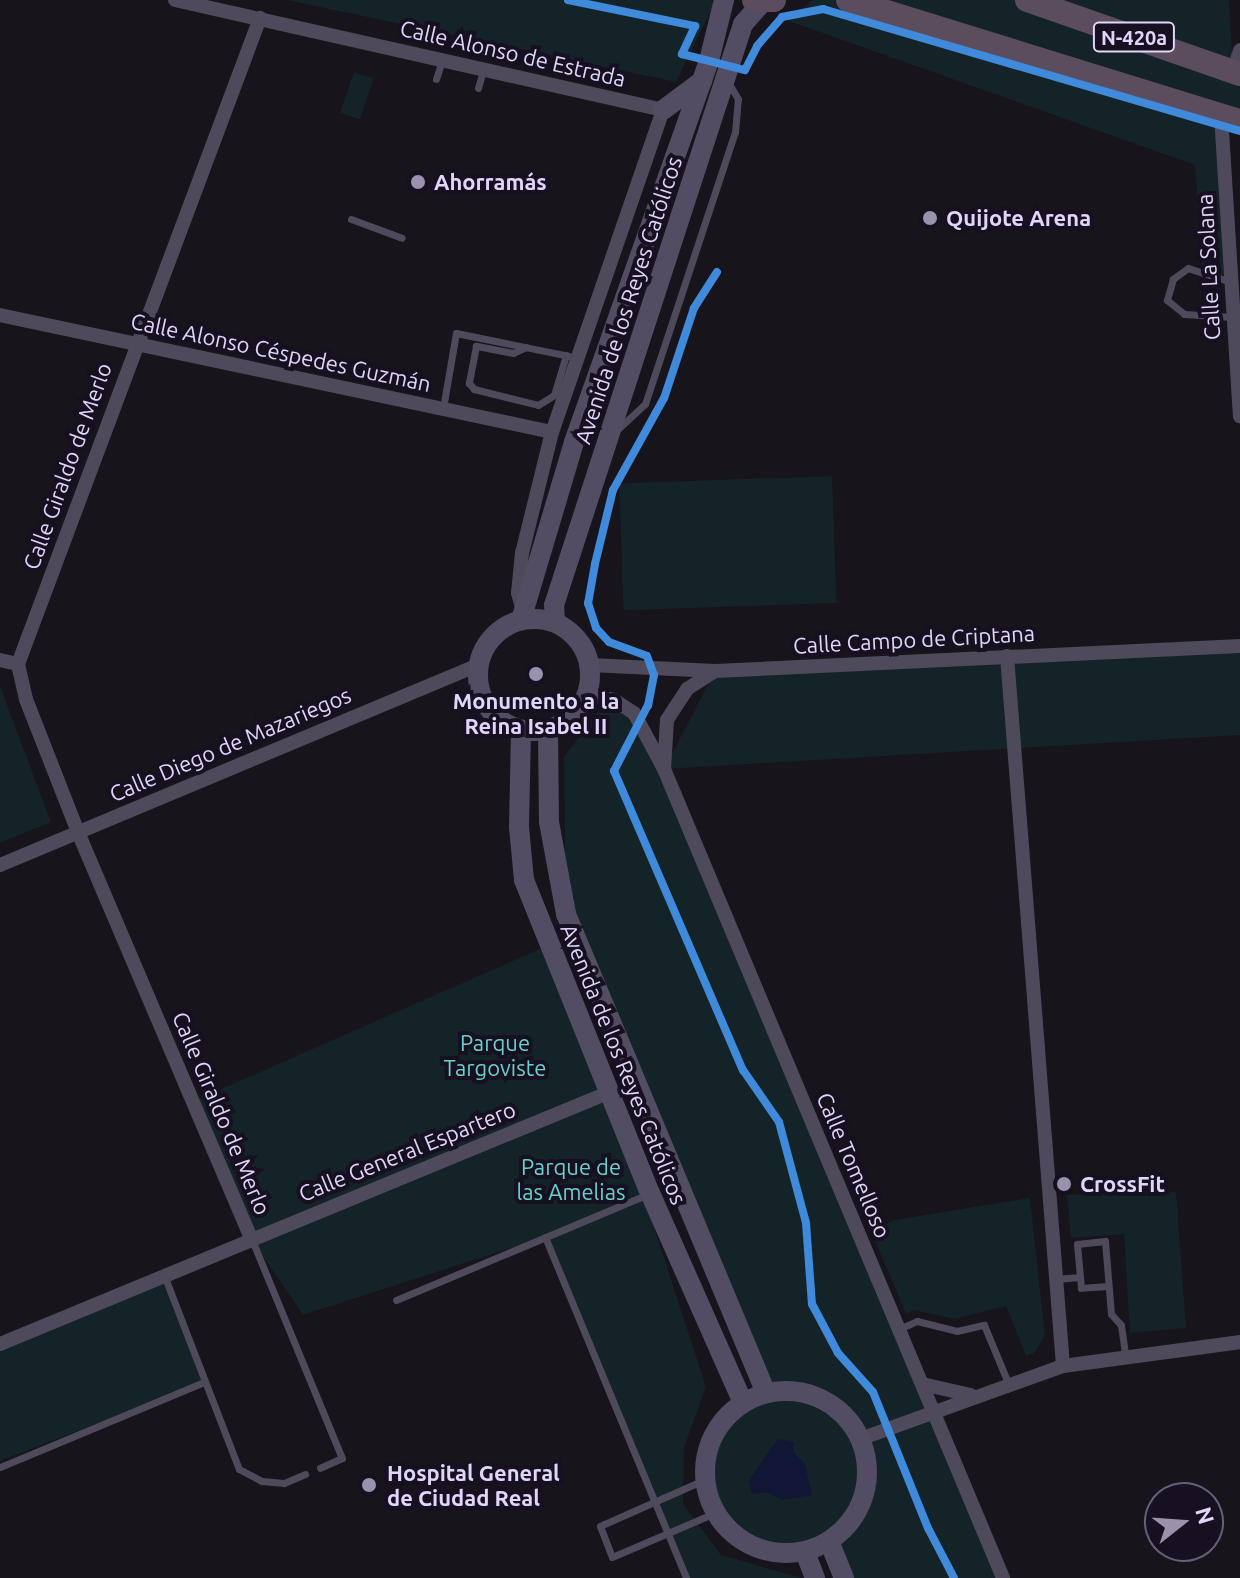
<!DOCTYPE html>
<html>
<head>
<meta charset="utf-8">
<style>
	body { margin:0 }
	#map { position:relative; width:1240px; height:1578px; overflow:hidden; background:#17141c; font-family:Ubuntu,sans-serif }
	div>[style] { position:absolute }
	[style*='--x'] { left:calc(var(--x)*1px); top:calc(var(--y)*1px); width:calc(var(--w)*1px); rotate:calc(var(--a)*1deg) }
	.green>* { inset:0; background:#142327; transform-origin:0 0 }
	.water>* { inset:0; background:#111536 }
	.service>* { height:7px; margin:-3.5px; padding:0 3.5px; transform-origin:3.5px; border-radius:3.5px; background:#4e4a5c }
	.minor>* { height:14px; margin:-7px; padding:0 7px; transform-origin:7px; border-radius:7px; background:#4e4a5c }
	.secondary>* { height:20px; margin:-10px; padding:0 10px; transform-origin:10px; border-radius:10px; background:#524d62 }
	.secondary>.ring { margin:-10px; padding:0; box-sizing:content-box; background:none; border:20px solid #524d62; border-radius:50% }
	.trunk>* { height:24px; margin:-12px; padding:0 12px; transform-origin:12px; border-radius:12px; background:#5b4c5e }
	.cycleway>* { height:8px; margin:-4px; padding:0 4px; transform-origin:4px; border-radius:4px; background:#408adc }
	.dots>* { width:22px; height:22px; translate:-50% -50%; box-sizing:border-box; border:4px solid #161020; border-radius:50% }
	span { translate:-50% -50%; white-space:nowrap; text-align:center; line-height:1.15; -webkit-text-stroke:8px #161020; paint-order:stroke }
	.shield-label span { padding:2px 6px; background:#161020; border:2px solid; border-radius:6px; -webkit-text-stroke-width:0 }
	.shield-label { font-size:20px; color:#e1d5f9; font-weight:700 }
	.street-label { font-size:22px; color:#e1d5f9 }
	.poi-label { font-size:22px; color:#e1d5f9; font-weight:700 }
	.left { translate:0 -50%; text-align:left }
	.park-label { font-size:22px; color:#6ad0cd }
	.north { position:absolute; left:1144px; top:1482px; width:80px; height:80px; box-sizing:border-box; background:#161020; border:2px solid #675f77; border-radius:50%; rotate:73deg; font-size:22px; font-weight:700; line-height:32px; text-align:center; color:#e1d5f9 }
	.north::after { content:''; display:block; margin:auto; width:28px; height:36px; background:#9a91ac; clip-path:polygon(50% 0,100% 100%,50% 72%,0 100%) }
</style>
</head>
<body>
<div id="map">
	<div class="green">
		<i style="clip-path:polygon(287px 0,711px 0,714px 4px,676px 82px)"></i>
		<i style="clip-path:polygon(812px 0,1229px 0,1233px 71px,1240px 74px,1240px 121px,1222px 115px,1231px 282px,1202px 269px,1195px 165px,789px 21px)"></i>
		<i style="left:354px;top:72px;width:21px;height:43px;rotate:19deg"></i>
		<i style="left:832px;top:476px;width:127px;height:213px;rotate:88deg"></i>
		<i style="clip-path:polygon(1240px 648px,1240px 735px,664px 769px,715px 671px)"></i>
		<i style="clip-path:polygon(0 686px,51px 822px,0 843px)"></i>
		<i style="clip-path:polygon(597px 713px,634px 713px,999px 1578px,844px 1578px,829px 1542px,776px 1549px,726px 1528px,706px 1479px,712px 1438px,766px 1393px,566px 914px,564px 757px)"></i>
		<i style="clip-path:polygon(549px 945px,610px 1092px,706px 1387px,684px 1447px,683px 1504px,721px 1555px,802px 1578px,686px 1578px,545px 1237px,303px 1315px,251px 1238px,194px 1101px)"></i>
		<i style="clip-path:polygon(1176px 1192px,1186px 1328px,1130px 1333px,1124px 1234px,1071px 1238px,1067px 1195px)"></i>
		<i style="clip-path:polygon(1030px 1198px,1045px 1335px,1034px 1353px,1026px 1356px,1006px 1306px,955px 1319px,914px 1310px,906px 1314px,871px 1231px,894px 1220px)"></i>
		<i style="clip-path:polygon(164px 1275px,204px 1382px,0 1461px,0 1345px)"></i>
	</div>
	<div class="water">
		<i style="clip-path:polygon(778px 1439px,794px 1442px,793px 1452px,805px 1464px,812px 1495px,782px 1500px,767px 1492px,752px 1494px,749px 1480px)"></i>
	</div>
	<div class="service">
		<i style="--x:436;--y:79;--w:20;--a:-72"></i>
		<i style="--x:478;--y:88;--w:22;--a:-74"></i>
		<i style="--x:351;--y:219;--w:54;--a:20.4"></i>
		<i style="--x:1231;--y:282;--w:45;--a:-162"></i>
		<i style="--x:1188;--y:268;--w:19;--a:144"></i>
		<i style="--x:1173;--y:279;--w:22;--a:106"></i>
		<i style="--x:1167;--y:300;--w:22;--a:39"></i>
		<i style="--x:1184;--y:314;--w:49;--a:3.5"></i>
		<i style="--x:526;--y:347;--w:14;--a:155"></i>
		<i style="--x:513;--y:353;--w:38;--a:-169"></i>
		<i style="--x:476;--y:346;--w:38;--a:101"></i>
		<i style="--x:469;--y:383;--w:8;--a:50"></i>
		<i style="--x:474;--y:389;--w:66;--a:14"></i>
		<i style="--x:538;--y:405;--w:19;--a:-32"></i>
		<i style="--x:554;--y:395;--w:42;--a:-73.3"></i>
		<i style="--x:443;--y:408;--w:76;--a:-80.2"></i>
		<i style="--x:456;--y:333;--w:115;--a:11.5"></i>
		<i style="--x:618;--y:429;--w:37;--a:-43"></i>
		<i style="--x:645;--y:404;--w:287;--a:-71.7"></i>
		<i style="--x:735;--y:132;--w:33;--a:-85"></i>
		<i style="--x:738;--y:99;--w:20;--a:-120"></i>
		<i style="--x:545;--y:1237;--w:369;--a:67.5"></i>
		<i style="--x:252;--y:1240;--w:236;--a:67.6"></i>
		<i style="--x:342;--y:1458;--w:24;--a:156"></i>
		<i style="--x:164;--y:1275;--w:208;--a:68.9"></i>
		<i style="--x:239;--y:1469;--w:26;--a:28"></i>
		<i style="--x:262;--y:1481;--w:22;--a:5"></i>
		<i style="--x:284;--y:1483;--w:23;--a:-23"></i>
		<i style="--x:1056;--y:1279;--w:24;--a:-5"></i>
		<i style="--x:1108;--y:1286;--w:27;--a:176"></i>
		<i style="--x:1081;--y:1288;--w:44;--a:-95.2"></i>
		<i style="--x:1077;--y:1244;--w:28;--a:-6"></i>
		<i style="--x:1105;--y:1241;--w:73;--a:85.3"></i>
		<i style="--x:1111;--y:1314;--w:15;--a:48"></i>
		<i style="--x:1121;--y:1325;--w:30;--a:82"></i>
		<i style="--x:396;--y:1300;--w:273;--a:-22.8"></i>
		<i style="--x:899;--y:1329;--w:20;--a:-24"></i>
		<i style="--x:917;--y:1321;--w:41;--a:14"></i>
		<i style="--x:957;--y:1331;--w:28;--a:-13"></i>
		<i style="--x:984;--y:1325;--w:63;--a:67.5"></i>
		<i style="--x:0;--y:1467;--w:221;--a:-22.6"></i>
		<i style="--x:706;--y:1479;--w:116;--a:156.1"></i>
		<i style="--x:600;--y:1526;--w:33;--a:69"></i>
		<i style="--x:612;--y:1557;--w:114;--a:-23.2"></i>
	</div>
	<div class="minor">
		<i style="--x:175;--y:0;--w:500;--a:12.7"></i>
		<i style="--x:663;--y:110;--w:341;--a:109"></i>
		<i style="--x:552;--y:432;--w:125;--a:103.9"></i>
		<i style="--x:522;--y:553;--w:40;--a:95.7"></i>
		<i style="--x:518;--y:593;--w:19;--a:74"></i>
		<i style="--x:1233;--y:72;--w:23;--a:-72"></i>
		<i style="--x:1221;--y:115;--w:302;--a:86.4"></i>
		<i style="--x:0;--y:315;--w:564;--a:11.97"></i>
		<i style="--x:1007;--y:656;--w:712;--a:85.49"></i>
		<i style="--x:0;--y:660;--w:18;--a:13"></i>
		<i style="--x:590;--y:665;--w:125;--a:2.7"></i>
		<i style="--x:715;--y:671;--w:526;--a:-2.73"></i>
		<i style="--x:587;--y:696;--w:27;--a:8"></i>
		<i style="--x:614;--y:700;--w:24;--a:33"></i>
		<i style="--x:634;--y:713;--w:64;--a:61.8"></i>
		<i style="--x:664;--y:769;--w:877;--a:67.26"></i>
		<i style="--x:664;--y:769;--w:49;--a:-86.5"></i>
		<i style="--x:667;--y:720;--w:37;--a:-57"></i>
		<i style="--x:687;--y:689;--w:33;--a:-33"></i>
		<i style="--x:0;--y:865;--w:518;--a:-22.7"></i>
		<i style="--x:251;--y:1238;--w:441;--a:-113.1"></i>
		<i style="--x:78;--y:832;--w:143;--a:-111.4"></i>
		<i style="--x:26;--y:699;--w:36;--a:-103"></i>
		<i style="--x:18;--y:664;--w:690;--a:-69.46"></i>
		<i style="--x:0;--y:1344;--w:660;--a:-22.45"></i>
		<i style="--x:922;--y:1384;--w:50;--a:12.7"></i>
		<i style="--x:860;--y:1439;--w:216;--a:-19.8"></i>
		<i style="--x:1063;--y:1366;--w:179;--a:-7.7"></i>
	</div>
	<div class="secondary">
		<i style="--x:663;--y:110;--w:49;--a:-36.6"></i>
		<i class="ring" style="left:478px;top:619px;width:92px;height:92px"></i>
		<i style="--x:521;--y:620;--w:186;--a:-73.4"></i>
		<i style="--x:574;--y:442;--w:404;--a:-70.5"></i>
		<i style="--x:709;--y:61;--w:63;--a:-76.2"></i>
		<i style="--x:555;--y:622;--w:17;--a:-93"></i>
		<i style="--x:554;--y:605;--w:611;--a:-71.98"></i>
		<i style="--x:743;--y:24;--w:31;--a:-48"></i>
		<i style="--x:548;--y:730;--w:92;--a:89.4"></i>
		<i style="--x:549;--y:822;--w:94;--a:79.5"></i>
		<i style="--x:566;--y:914;--w:519;--a:67.34"></i>
		<i style="--x:521;--y:731;--w:96;--a:91.2"></i>
		<i style="--x:519;--y:827;--w:53;--a:84.6"></i>
		<i style="--x:524;--y:880;--w:337;--a:68.1"></i>
		<i style="--x:650;--y:1193;--w:230;--a:66.1"></i>
		<i class="ring" style="left:705px;top:1391px;width:142px;height:142px"></i>
		<i style="--x:829;--y:1541;--w:40;--a:68"></i>
		<i style="--x:805;--y:1552;--w:28;--a:69"></i>
	</div>
	<div class="trunk">
		<i style="--x:754;--y:0;--w:20;--a:0"></i>
		<i style="--x:848;--y:0;--w:410;--a:17.2"></i>
		<i style="--x:1027;--y:0;--w:225;--a:19.2"></i>
	</div>
	<div class="cycleway">
		<i style="--x:568;--y:0;--w:130;--a:11.6"></i>
		<i style="--x:695;--y:26;--w:31;--a:115"></i>
		<i style="--x:682;--y:54;--w:65;--a:14.3"></i>
		<i style="--x:745;--y:70;--w:27;--a:-63"></i>
		<i style="--x:757;--y:46;--w:38;--a:-49"></i>
		<i style="--x:782;--y:17;--w:42;--a:-11"></i>
		<i style="--x:823;--y:9;--w:434;--a:16.3"></i>
		<i style="--x:717;--y:272;--w:43;--a:122.6"></i>
		<i style="--x:694;--y:308;--w:95;--a:108.4"></i>
		<i style="--x:664;--y:398;--w:105;--a:119"></i>
		<i style="--x:613;--y:490;--w:76;--a:103.7"></i>
		<i style="--x:595;--y:564;--w:40;--a:100"></i>
		<i style="--x:588;--y:603;--w:26;--a:72"></i>
		<i style="--x:596;--y:628;--w:19;--a:47"></i>
		<i style="--x:609;--y:642;--w:40;--a:20.2"></i>
		<i style="--x:647;--y:656;--w:20;--a:70"></i>
		<i style="--x:654;--y:675;--w:31;--a:101"></i>
		<i style="--x:648;--y:705;--w:74;--a:117.3"></i>
		<i style="--x:614;--y:771;--w:326;--a:66.7"></i>
		<i style="--x:743;--y:1070;--w:63;--a:55.3"></i>
		<i style="--x:779;--y:1122;--w:105;--a:75"></i>
		<i style="--x:806;--y:1223;--w:81;--a:85.8"></i>
		<i style="--x:812;--y:1304;--w:55;--a:62"></i>
		<i style="--x:838;--y:1353;--w:52;--a:48.1"></i>
		<i style="--x:873;--y:1392;--w:147;--a:68"></i>
		<i style="--x:928;--y:1528;--w:56;--a:62.5"></i>
	</div>
	<div class="dots">
		<i style="left:418px;top:182px;background:#9a91ac"></i>
		<i style="left:930px;top:218px;background:#9a91ac"></i>
		<i style="left:536px;top:674px;background:#9a91ac"></i>
		<i style="left:1064px;top:1184px;background:#9a91ac"></i>
		<i style="left:369px;top:1485px;background:#9a91ac"></i>
	</div>
	<div class="shield-label">
		<span style="left:1134px;top:37px">N-420a</span>
	</div>
	<div class="street-label">
		<span style="left:513px;top:53px;rotate:13deg">Calle Alonso de Estrada</span>
		<span style="left:1208px;top:267px;rotate:-93deg">Calle La Solana</span>
		<span style="left:628px;top:300px;rotate:-72deg">Avenida de los Reyes Católicos</span>
		<span style="left:281px;top:352px;rotate:12deg">Calle Alonso Céspedes Guzmán</span>
		<span style="left:67px;top:466px;rotate:-70deg">Calle Giraldo de Merlo</span>
		<span style="left:914px;top:639px;rotate:-3deg">Calle Campo de Criptana</span>
		<span style="left:230px;top:744px;rotate:-23deg">Calle Diego de Mazariegos</span>
		<span style="left:624px;top:1064px;rotate:68deg">Avenida de los Reyes Católicos</span>
		<span style="left:222px;top:1113px;rotate:67deg">Calle Giraldo de Merlo</span>
		<span style="left:407px;top:1151px;rotate:-22deg">Calle General Espartero</span>
		<span style="left:854px;top:1165px;rotate:67deg">Calle Tomelloso</span>
	</div>
	<div class="poi-label">
		<span class="left" style="left:434px;top:182px">Ahorramás</span>
		<span class="left" style="left:946px;top:218px">Quijote Arena</span>
		<span style="left:536px;top:713px">Monumento a la<br>Reina Isabel II</span>
		<span class="left" style="left:1080px;top:1184px">CrossFit</span>
		<span class="left" style="left:387px;top:1485px">Hospital General<br>de Ciudad Real</span>
	</div>
	<div class="park-label">
		<span style="left:495px;top:1055px">Parque<br>Targoviste</span>
		<span style="left:571px;top:1179px">Parque de<br>las Amelias</span>
	</div>
	<div class="north">N</div>
</div>
</body>
</html>
